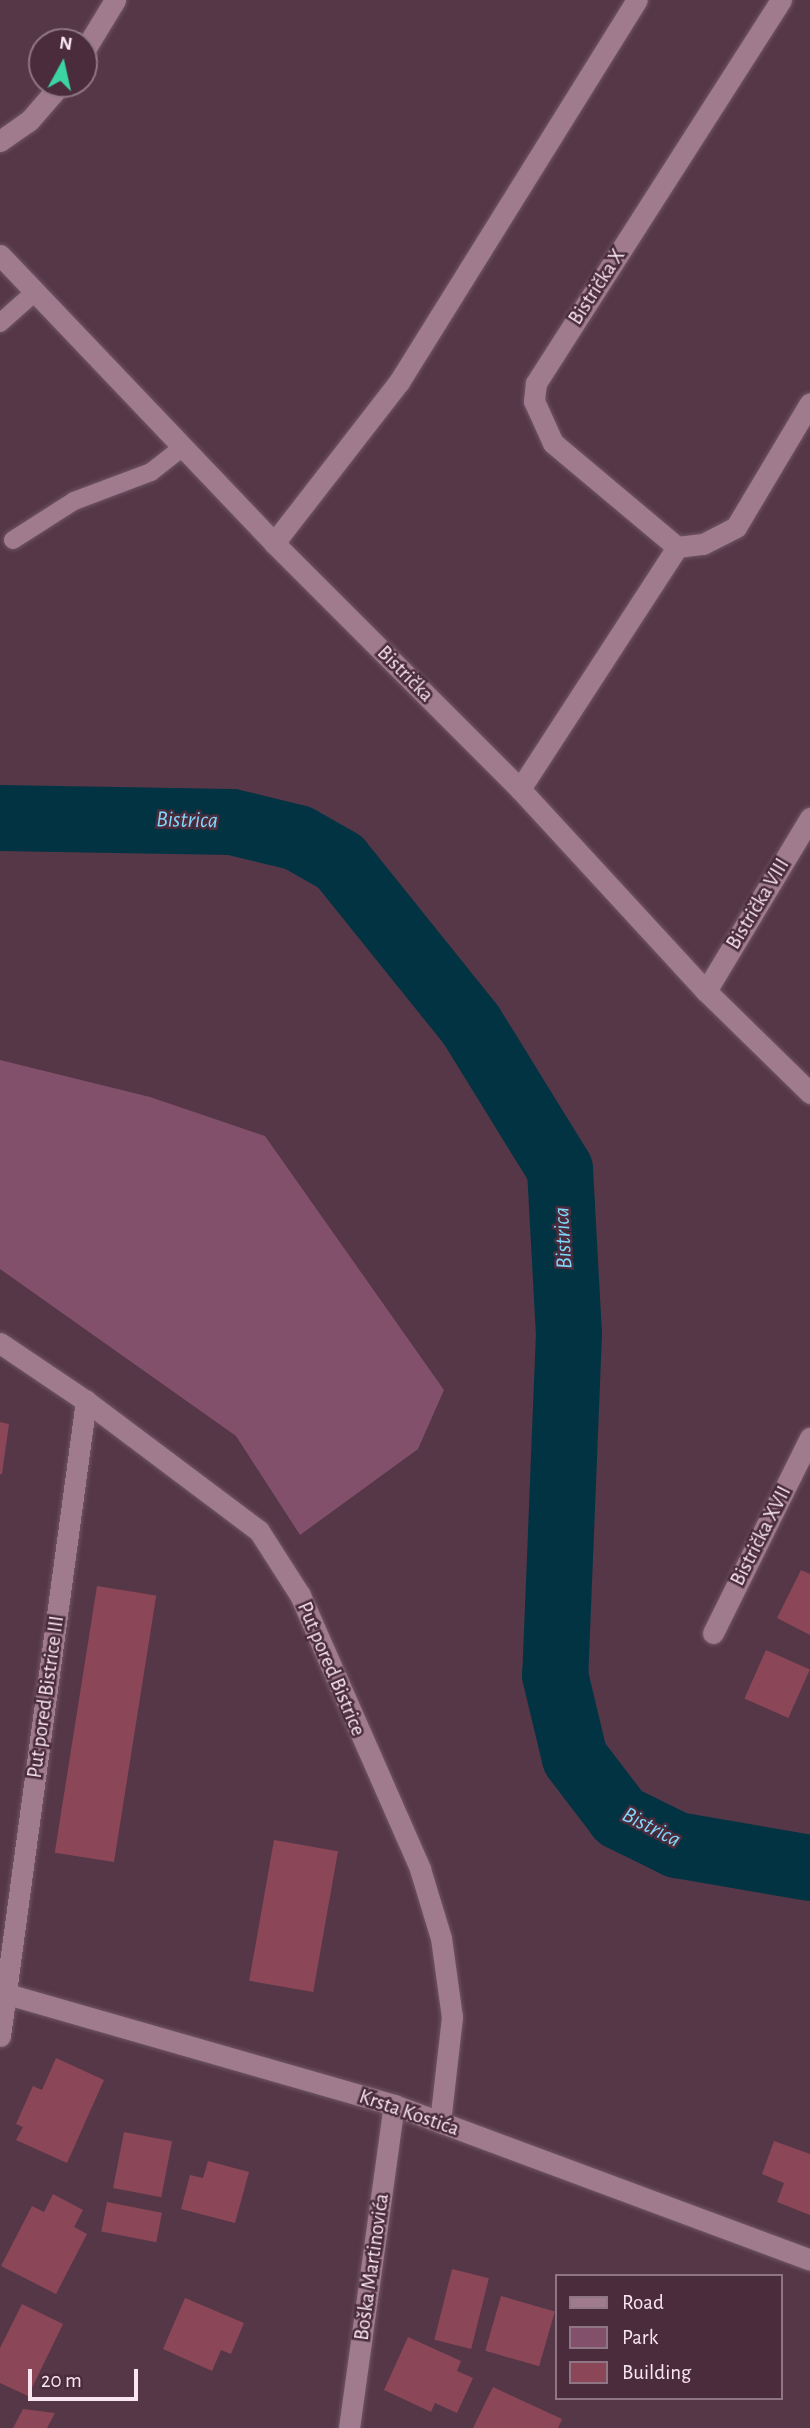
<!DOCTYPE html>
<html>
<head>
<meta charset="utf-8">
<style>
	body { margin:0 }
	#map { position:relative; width:810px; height:2428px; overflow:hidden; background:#553747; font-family:"Alegreya Sans",sans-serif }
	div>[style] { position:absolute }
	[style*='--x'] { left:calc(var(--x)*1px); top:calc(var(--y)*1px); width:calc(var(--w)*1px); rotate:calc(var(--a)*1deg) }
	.green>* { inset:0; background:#82506b }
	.river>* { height:66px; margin:-33px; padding:0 33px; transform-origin:33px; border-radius:33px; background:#023343 }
	.building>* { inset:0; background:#8b4757; transform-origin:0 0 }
	.roads { filter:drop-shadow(0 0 2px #705564) drop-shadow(0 0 2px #705564) }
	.lane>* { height:18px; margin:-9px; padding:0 9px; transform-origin:9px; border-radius:9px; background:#9f7b8d }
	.street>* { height:21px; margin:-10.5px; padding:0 10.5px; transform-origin:10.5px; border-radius:10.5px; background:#9f7b8d }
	span { translate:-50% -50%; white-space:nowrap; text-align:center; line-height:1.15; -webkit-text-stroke:5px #4a2c3c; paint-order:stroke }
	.street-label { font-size:21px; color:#fae6f0 }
	.water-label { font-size:23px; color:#80d8fc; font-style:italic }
	.legend { position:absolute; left:555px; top:2274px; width:228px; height:126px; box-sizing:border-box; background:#4a2c3c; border:2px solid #907684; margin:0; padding:9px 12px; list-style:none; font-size:21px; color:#fae6f0 }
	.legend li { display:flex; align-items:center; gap:14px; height:35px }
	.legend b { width:35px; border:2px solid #907684 }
	.north { position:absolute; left:28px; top:28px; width:70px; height:70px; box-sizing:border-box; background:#4a2c3c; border:2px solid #907684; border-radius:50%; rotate:8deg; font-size:19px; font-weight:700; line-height:28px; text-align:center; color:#fae6f0 }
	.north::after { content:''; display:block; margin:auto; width:24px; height:32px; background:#3dd4a3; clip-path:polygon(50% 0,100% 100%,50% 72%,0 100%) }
	.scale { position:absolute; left:28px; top:2369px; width:110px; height:32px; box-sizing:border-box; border:4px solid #fae6f0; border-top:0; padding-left:9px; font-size:21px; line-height:24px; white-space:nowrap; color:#fae6f0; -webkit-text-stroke:5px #4a2c3c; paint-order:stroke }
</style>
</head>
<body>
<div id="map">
	<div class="green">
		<i style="clip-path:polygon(0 1060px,150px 1097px,265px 1136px,444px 1390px,418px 1449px,300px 1535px,236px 1436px,0 1269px)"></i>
	</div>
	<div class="river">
		<i style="--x:0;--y:818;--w:232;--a:1"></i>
		<i style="--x:232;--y:822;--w:68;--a:13.6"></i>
		<i style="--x:298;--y:838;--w:48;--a:29.7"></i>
		<i style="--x:340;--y:862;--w:209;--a:51.2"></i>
		<i style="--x:471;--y:1025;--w:169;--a:58.3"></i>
		<i style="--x:560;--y:1169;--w:164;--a:86.9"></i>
		<i style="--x:569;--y:1333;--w:342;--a:92.3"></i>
		<i style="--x:555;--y:1675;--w:85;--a:76.5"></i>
		<i style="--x:575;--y:1758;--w:74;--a:52.7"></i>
		<i style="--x:620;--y:1817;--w:64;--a:26.2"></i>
		<i style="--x:677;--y:1845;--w:135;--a:9.8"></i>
	</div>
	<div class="building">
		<i style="clip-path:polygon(0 1422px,9px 1424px,2px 1474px,0 1474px)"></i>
		<i style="clip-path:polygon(801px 1570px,810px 1574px,810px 1635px,777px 1618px)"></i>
		<i style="left:97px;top:1586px;width:60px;height:270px;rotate:9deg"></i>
		<i style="left:766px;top:1650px;width:48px;height:53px;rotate:24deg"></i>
		<i style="left:274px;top:1840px;width:65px;height:143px;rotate:10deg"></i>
		<i style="clip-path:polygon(56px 2058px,104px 2080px,67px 2163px,16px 2140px,23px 2127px,16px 2124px,33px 2086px,42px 2090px)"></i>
		<i style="left:124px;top:2132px;width:49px;height:57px;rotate:11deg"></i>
		<i style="clip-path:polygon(774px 2141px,810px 2154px,810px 2215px,777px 2202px,784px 2183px,762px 2174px)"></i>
		<i style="clip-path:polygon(208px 2161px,249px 2172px,235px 2223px,181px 2209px,190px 2175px,203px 2178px)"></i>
		<i style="clip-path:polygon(53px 2194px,83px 2210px,74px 2227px,87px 2234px,56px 2294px,1px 2266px,32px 2206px,44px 2212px)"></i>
		<i style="left:107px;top:2202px;width:56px;height:30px;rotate:11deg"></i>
		<i style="left:452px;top:2269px;width:38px;height:73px;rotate:14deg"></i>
		<i style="left:501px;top:2296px;width:56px;height:57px;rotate:16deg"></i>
		<i style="clip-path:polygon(185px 2298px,244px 2323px,231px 2354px,221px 2350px,212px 2371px,163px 2349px)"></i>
		<i style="clip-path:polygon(22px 2304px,63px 2324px,28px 2396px,0 2383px,0 2348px)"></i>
		<i style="clip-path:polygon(408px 2337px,461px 2361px,457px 2371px,473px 2378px,457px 2413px,435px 2403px,431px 2412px,384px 2390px)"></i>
		<i style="clip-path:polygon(493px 2387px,562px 2419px,558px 2428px,473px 2428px)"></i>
		<i style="clip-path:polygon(23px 2409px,55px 2413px,47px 2428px,13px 2428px)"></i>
	</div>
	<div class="roads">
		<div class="lane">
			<i style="--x:0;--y:323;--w:47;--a:-41.5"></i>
			<i style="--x:13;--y:540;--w:72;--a:-32.6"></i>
			<i style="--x:74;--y:501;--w:82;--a:-20.6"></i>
			<i style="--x:151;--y:472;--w:41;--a:-38"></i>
		</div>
		<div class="street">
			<i style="--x:84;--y:51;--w:60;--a:-58.7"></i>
			<i style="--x:0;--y:141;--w:35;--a:-35"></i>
			<i style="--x:29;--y:121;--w:49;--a:-49.1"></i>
			<i style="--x:0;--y:255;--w:398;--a:46.4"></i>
			<i style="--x:274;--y:543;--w:348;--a:45"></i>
			<i style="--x:520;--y:789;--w:275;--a:47.4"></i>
			<i style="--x:706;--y:991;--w:146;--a:44.4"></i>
			<i style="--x:274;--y:543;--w:204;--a:-52.2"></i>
			<i style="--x:399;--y:382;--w:450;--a:-58.1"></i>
			<i style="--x:677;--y:547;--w:162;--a:-140"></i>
			<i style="--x:553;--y:443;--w:46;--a:-114.3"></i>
			<i style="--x:534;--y:401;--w:18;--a:-84"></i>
			<i style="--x:536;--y:383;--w:455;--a:-57.4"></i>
			<i style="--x:520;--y:789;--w:288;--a:-57"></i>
			<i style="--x:677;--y:547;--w:26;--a:-7"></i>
			<i style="--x:703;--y:544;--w:37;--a:-27"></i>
			<i style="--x:736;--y:527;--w:144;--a:-59.2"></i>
			<i style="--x:706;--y:991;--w:202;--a:-59"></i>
			<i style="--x:0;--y:1343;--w:104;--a:34"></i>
			<i style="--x:86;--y:1401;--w:216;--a:36.9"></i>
			<i style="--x:259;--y:1531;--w:76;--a:57.4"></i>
			<i style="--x:300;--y:1595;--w:299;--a:66.3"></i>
			<i style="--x:420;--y:1869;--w:72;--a:73.1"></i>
			<i style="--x:441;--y:1938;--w:80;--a:82.1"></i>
			<i style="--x:452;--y:2017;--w:106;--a:96.5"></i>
			<i style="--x:713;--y:1633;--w:218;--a:-63.6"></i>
			<i style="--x:0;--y:1992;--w:410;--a:16"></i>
			<i style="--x:394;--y:2105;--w:444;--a:20.4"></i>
			<i style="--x:0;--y:2036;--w:641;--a:-82.29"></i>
			<i style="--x:349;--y:2428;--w:326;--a:-82.1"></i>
		</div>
	</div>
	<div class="street-label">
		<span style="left:597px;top:287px;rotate:-57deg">Bistrička X</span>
		<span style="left:405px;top:674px;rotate:45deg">Bistrička</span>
		<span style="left:758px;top:904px;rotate:-59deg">Bistrička VIII</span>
		<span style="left:761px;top:1536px;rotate:-63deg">Bistrička XVII</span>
		<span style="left:331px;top:1669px;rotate:67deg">Put pored Bistrice</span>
		<span style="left:46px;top:1697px;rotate:-82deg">Put pored Bistrice III</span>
		<span style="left:409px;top:2113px;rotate:19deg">Krsta Kostića</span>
		<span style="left:372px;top:2267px;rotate:-82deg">Boška Martinovića</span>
	</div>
	<div class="water-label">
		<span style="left:187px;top:821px;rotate:1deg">Bistrica</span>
		<span style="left:564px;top:1238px;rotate:-93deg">Bistrica</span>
		<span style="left:651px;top:1828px;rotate:27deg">Bistrica</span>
	</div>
	<ul class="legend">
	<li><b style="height:9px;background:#9f7b8d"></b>Road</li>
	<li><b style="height:19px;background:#82506b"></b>Park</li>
	<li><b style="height:19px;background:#8b4757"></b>Building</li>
	</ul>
	<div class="north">N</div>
	<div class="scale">20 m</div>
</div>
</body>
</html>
